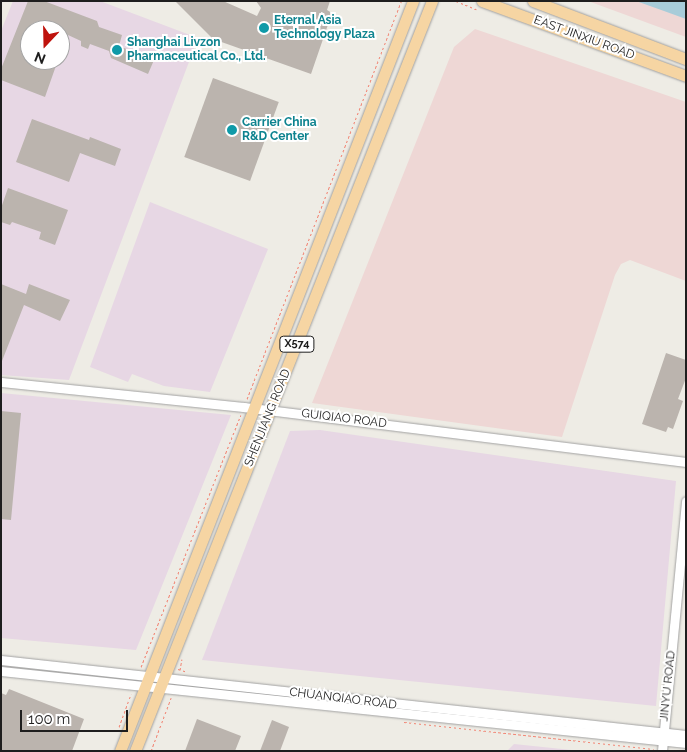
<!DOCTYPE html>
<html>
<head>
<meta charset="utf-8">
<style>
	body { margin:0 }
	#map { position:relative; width:687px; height:752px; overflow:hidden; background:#eeece5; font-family:Raleway,sans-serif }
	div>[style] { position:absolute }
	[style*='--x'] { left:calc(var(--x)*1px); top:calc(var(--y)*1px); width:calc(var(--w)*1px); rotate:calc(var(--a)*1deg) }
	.commercial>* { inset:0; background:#eed7d5 }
	.industrial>* { inset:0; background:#e7d7e4 }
	.water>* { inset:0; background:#a8ccd9 }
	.building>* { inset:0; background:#bbb4ae; transform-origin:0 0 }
	.path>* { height:1px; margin-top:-0.5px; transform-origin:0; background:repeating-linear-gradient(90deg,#f18574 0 2.5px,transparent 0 5px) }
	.roads { filter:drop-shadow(0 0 1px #a2a2a2) drop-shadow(0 0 1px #a2a2a2) }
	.minor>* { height:9px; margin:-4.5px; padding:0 4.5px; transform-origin:4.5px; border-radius:4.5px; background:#fff }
	.major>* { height:11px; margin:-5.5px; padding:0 5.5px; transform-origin:5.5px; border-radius:5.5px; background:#f6d5a3 }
	.dots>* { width:14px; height:14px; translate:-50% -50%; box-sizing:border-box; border:2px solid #fff; border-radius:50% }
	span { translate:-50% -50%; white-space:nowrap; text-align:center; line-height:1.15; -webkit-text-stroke:4px #fff; paint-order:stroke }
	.shield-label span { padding:1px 4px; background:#fff; border:1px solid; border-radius:4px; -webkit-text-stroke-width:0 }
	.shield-label { font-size:11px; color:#1e1e1e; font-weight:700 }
	.culture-label { font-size:12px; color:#0d838f; font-weight:700 }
	.left { translate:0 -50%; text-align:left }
	.street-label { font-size:12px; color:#1e1e1e }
	.frame { position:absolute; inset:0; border:2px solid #1e1e1e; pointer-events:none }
	.north { position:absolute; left:20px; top:20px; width:50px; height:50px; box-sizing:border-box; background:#fff; border:1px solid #a5a5a5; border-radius:50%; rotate:201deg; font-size:14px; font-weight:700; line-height:20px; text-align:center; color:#1e1e1e }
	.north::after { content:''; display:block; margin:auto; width:18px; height:22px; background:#bf130d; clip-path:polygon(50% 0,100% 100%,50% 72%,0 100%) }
	.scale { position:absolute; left:20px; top:710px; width:108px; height:22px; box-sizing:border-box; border:2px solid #1e1e1e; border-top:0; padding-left:6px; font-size:15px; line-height:18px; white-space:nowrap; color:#1e1e1e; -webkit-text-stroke:4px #fff; paint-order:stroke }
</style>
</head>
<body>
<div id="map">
	<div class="commercial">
		<i style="clip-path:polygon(588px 1px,686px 1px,686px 37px)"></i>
		<i style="clip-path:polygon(475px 29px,686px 102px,686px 281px,630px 260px,621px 264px,615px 275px,562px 437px,312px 403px,454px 47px)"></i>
	</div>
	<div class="industrial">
		<i style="clip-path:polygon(evenodd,13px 1px,100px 1px,198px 38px,69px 380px,1px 375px,1px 31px,13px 1px,30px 30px,60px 30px,60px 60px,30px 60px,30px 30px)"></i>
		<i style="clip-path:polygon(150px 202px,268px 249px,210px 392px,164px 386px,132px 374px,128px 382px,90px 367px)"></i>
		<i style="clip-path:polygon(1px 393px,231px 415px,136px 650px,1px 638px)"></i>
		<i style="clip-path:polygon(320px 430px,676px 481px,656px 706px,202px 660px,290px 431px)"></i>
		<i style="clip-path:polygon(514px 744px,581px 751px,507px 751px)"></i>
	</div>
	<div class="water">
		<i style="clip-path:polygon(636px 1px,686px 1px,686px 19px,664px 11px)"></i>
	</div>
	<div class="building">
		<i style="clip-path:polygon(28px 1px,44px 1px,97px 21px,99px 27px,122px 35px,119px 46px,154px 60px,148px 74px,111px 58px,109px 51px,90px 44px,88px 49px,81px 46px,81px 41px,68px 35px,60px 54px,60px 30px,30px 30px,30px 60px,58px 60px,45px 97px,1px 80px,1px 69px)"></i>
		<i style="clip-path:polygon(175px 1px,223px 1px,257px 16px,261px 8px,256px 1px,330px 1px,327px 10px,332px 13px,311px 74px,213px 39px)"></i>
		<i style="left:213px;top:78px;width:70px;height:84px;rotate:20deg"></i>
		<i style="clip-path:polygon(32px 119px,89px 140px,90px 137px,121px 149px,115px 166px,80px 153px,69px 182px,16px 162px)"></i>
		<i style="clip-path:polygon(8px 188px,68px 210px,55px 245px,39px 239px,41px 232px,12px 222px,10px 225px,1px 222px,1px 208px)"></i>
		<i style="clip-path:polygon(1px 284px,26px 294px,29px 284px,70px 300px,60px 321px,24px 305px,2px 361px)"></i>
		<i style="clip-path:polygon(666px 353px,686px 360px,686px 378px,678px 399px,683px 401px,673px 429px,668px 427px,666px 432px,642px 424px)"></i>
		<i style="clip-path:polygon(1px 411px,21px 413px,11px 520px,1px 519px)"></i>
		<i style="clip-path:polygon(9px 689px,84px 719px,72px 751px,1px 751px,1px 693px,6px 695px)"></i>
		<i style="clip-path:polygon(197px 719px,241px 736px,235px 751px,185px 751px)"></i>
		<i style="clip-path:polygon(272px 720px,289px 727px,280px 751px,260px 751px)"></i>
	</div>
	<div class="path">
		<i style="--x:456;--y:1;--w:22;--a:22"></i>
		<i style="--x:247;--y:399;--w:427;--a:-68.8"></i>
		<i style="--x:141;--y:667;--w:271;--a:-68.4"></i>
		<i style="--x:178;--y:669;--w:10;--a:17"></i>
		<i style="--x:180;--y:670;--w:11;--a:-80"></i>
		<i style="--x:404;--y:722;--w:251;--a:6.2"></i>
		<i style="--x:119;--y:727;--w:35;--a:-70"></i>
		<i style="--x:151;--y:751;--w:57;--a:-69.3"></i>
	</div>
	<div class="roads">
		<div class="minor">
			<i style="--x:1;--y:382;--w:244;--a:5.9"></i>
			<i style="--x:244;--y:407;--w:445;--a:7.1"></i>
			<i style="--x:1;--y:660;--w:689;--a:6.25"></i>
			<i style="--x:1;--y:671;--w:689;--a:6"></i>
			<i style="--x:662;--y:751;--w:251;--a:-84.5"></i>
		</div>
		<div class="major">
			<i style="--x:482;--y:1;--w:217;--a:20.2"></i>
			<i style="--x:533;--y:1;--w:164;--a:20.8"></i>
			<i style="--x:120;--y:751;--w:805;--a:-68.66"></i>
			<i style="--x:135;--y:751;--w:807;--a:-68.4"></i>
		</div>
	</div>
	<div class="dots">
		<i style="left:264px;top:28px;background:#0f9aa8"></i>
		<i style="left:117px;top:50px;background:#0f9aa8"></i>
		<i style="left:232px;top:130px;background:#0f9aa8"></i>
	</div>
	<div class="shield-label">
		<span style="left:297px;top:344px">X574</span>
	</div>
	<div class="culture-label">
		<span class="left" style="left:274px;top:28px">Eternal Asia<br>Technology Plaza</span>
		<span class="left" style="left:127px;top:50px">Shanghai Livzon<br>Pharmaceutical Co., Ltd.</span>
		<span class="left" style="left:242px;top:130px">Carrier China<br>R&amp;D Center</span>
	</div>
	<div class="street-label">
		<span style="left:584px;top:38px;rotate:20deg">EAST JINXIU ROAD</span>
		<span style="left:268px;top:418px;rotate:-68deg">SHENJIANG ROAD</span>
		<span style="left:344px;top:419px;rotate:7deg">GUIQIAO ROAD</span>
		<span style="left:668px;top:686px;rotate:-84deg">JINYU ROAD</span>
		<span style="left:343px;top:699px;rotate:7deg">CHUANQIAO ROAD</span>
	</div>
	<div class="frame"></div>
	<div class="north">N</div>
	<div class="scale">100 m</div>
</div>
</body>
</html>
